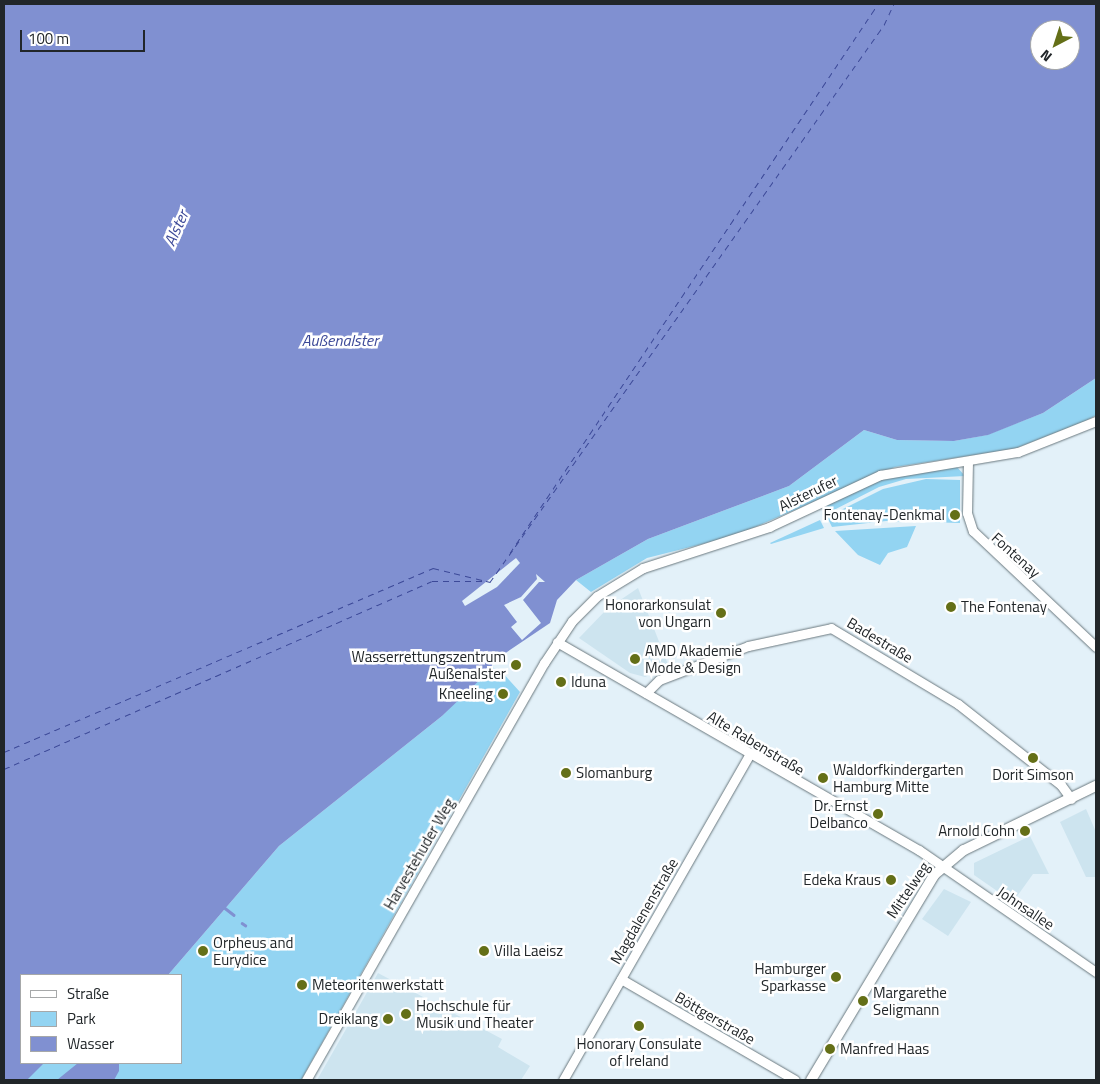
<!DOCTYPE html>
<html>
<head>
<meta charset="utf-8">
<style>
	body { margin:0 }
	#map { position:relative; width:1100px; height:1084px; overflow:hidden; background:#e3f1f9; font-family:"Titillium Web",sans-serif }
	div>[style] { position:absolute }
	[style*='--x'] { left:calc(var(--x)*1px); top:calc(var(--y)*1px); width:calc(var(--w)*1px); rotate:calc(var(--a)*1deg) }
	.built>* { inset:0; background:#cde4ef }
	.green>* { inset:0; background:#93d4f2 }
	.water>* { inset:0; background:#8090d1 }
	.pier>* { inset:0; background:#e3f1f9 }
	.stream>* { height:2.5px; margin:-1.25px; padding:0 1.25px; transform-origin:1.25px; border-radius:1.25px; background:#8090d1 }
	.ferry>* { height:1px; margin-top:-0.5px; transform-origin:0; background:repeating-linear-gradient(90deg,#3c4998 0 6px,transparent 0 11px) }
	.roads { filter:drop-shadow(0 0 1px #6a787e) drop-shadow(0 0 1px #6a787e) }
	.minor>* { height:9px; margin:-4.5px; padding:0 4.5px; transform-origin:4.5px; border-radius:4.5px; background:#fff }
	.tertiary>* { height:10px; margin:-5px; padding:0 5px; transform-origin:5px; border-radius:5px; background:#fff }
	.dots>* { width:14px; height:14px; translate:-50% -50%; box-sizing:border-box; border:2px solid #fff; border-radius:50% }
	span { translate:-50% -50%; white-space:nowrap; text-align:center; line-height:1.15; -webkit-text-stroke:5px #fff; paint-order:stroke }
	.street-label { font-size:15px; color:#212629 }
	.poi-label { font-size:15px; color:#212629 }
	.right { translate:-100% -50%; text-align:right }
	.left { translate:0 -50%; text-align:left }
	.water-label { font-size:16px; color:#3c4998; font-style:italic }
	.frame { position:absolute; inset:0; border:5px solid #212629; pointer-events:none }
	.legend { position:absolute; left:20px; top:974px; width:162px; height:90px; box-sizing:border-box; background:#fff; border:1px solid #a6a8a9; margin:0; padding:6px 9px; list-style:none; font-size:15px; color:#212629 }
	.legend li { display:flex; align-items:center; gap:10px; height:25px }
	.legend b { width:25px; border:1px solid #a6a8a9 }
	.north { position:absolute; left:1030px; top:20px; width:50px; height:50px; box-sizing:border-box; background:#fff; border:1px solid #a6a8a9; border-radius:50%; rotate:220deg; font-size:14px; font-weight:700; line-height:20px; text-align:center; color:#212629 }
	.north::after { content:''; display:block; margin:auto; width:18px; height:22px; background:#646f17; clip-path:polygon(50% 0,100% 100%,50% 72%,0 100%) }
	.scale { position:absolute; left:20px; top:30px; width:125px; height:22px; box-sizing:border-box; border:2px solid #212629; border-top:0; padding-left:6px; font-size:15px; line-height:18px; white-space:nowrap; color:#212629; -webkit-text-stroke:4px #fff; paint-order:stroke }
</style>
</head>
<body>
<div id="map">
	<div class="built">
		<i style="clip-path:polygon(638px 588px,669px 667px,645px 677px,630px 673px,579px 638px,607px 609px)"></i>
		<i style="clip-path:polygon(1086px 809px,1096px 832px,1096px 877px,1086px 877px,1060px 822px)"></i>
		<i style="clip-path:polygon(1030px 836px,1049px 874px,1033px 874px,1013px 902px,974px 875px,974px 863px)"></i>
		<i style="clip-path:polygon(944px 889px,971px 902px,948px 936px,922px 919px)"></i>
		<i style="clip-path:polygon(378px 973px,502px 1039px,498px 1047px,530px 1066px,521px 1080px,317px 1080px)"></i>
	</div>
	<div class="green">
		<i style="clip-path:polygon(1096px 378px,1096px 415px,1088px 420px,1014px 449px,895px 467px,734px 536px,647px 558px,591px 592px,576px 580px,648px 539px,789px 486px,864px 430px,897px 440px,954px 441px,987px 435px,1043px 413px)"></i>
		<i style="clip-path:polygon(957px 467px,965px 476px,906px 479px,879px 487px,826px 514px,821px 506px,888px 477px)"></i>
		<i style="clip-path:polygon(926px 479px,960px 480px,960px 523px,886px 521px,832px 527px,827px 517px,883px 489px)"></i>
		<i style="clip-path:polygon(820px 520px,824px 528px,771px 544px,770px 543px)"></i>
		<i style="clip-path:polygon(916px 526px,907px 547px,888px 553px,880px 565px,858px 555px,835px 531px)"></i>
		<i style="clip-path:polygon(490px 666px,502px 672px,520px 692px,301px 1080px,9px 1080px,24px 1063px,181px 1063px,181px 975px,168px 975px,279px 846px,442px 716px)"></i>
	</div>
	<div class="water">
		<i style="clip-path:polygon(evenodd,4px 4px,1096px 4px,1096px 378px,1043px 413px,988px 435px,954px 441px,897px 440px,864px 430px,789px 486px,648px 539px,576px 580px,557px 600px,550px 623px,495px 660px,488px 672px,442px 716px,279px 846px,168px 975px,21px 975px,21px 1063px,44px 1063px,27px 1080px,4px 1080px,4px 4px,1040px 30px,1070px 30px,1070px 60px,1040px 60px,1040px 30px)"></i>
		<i style="clip-path:polygon(78px 1063px,119px 1063px,119px 1071px,114px 1080px,57px 1080px)"></i>
	</div>
	<div class="pier">
		<i style="clip-path:polygon(516px 558px,520px 563px,497px 587px,465px 606px,462px 601px)"></i>
		<i style="clip-path:polygon(536px 574px,545px 582px,539px 582px,523px 600px,541px 623px,522px 640px,511px 627px,517px 622px,504px 605px,521px 597px,537px 579px)"></i>
	</div>
	<div class="stream">
		<i style="--x:225;--y:908;--w:11;--a:38"></i>
		<i style="--x:242;--y:923;--w:4;--a:34"></i>
	</div>
	<div class="ferry">
		<i style="--x:510;--y:553;--w:661;--a:-56.17"></i>
		<i style="--x:4;--y:752;--w:467;--a:-23.2"></i>
		<i style="--x:433;--y:568;--w:59;--a:13.8"></i>
		<i style="--x:490;--y:582;--w:682;--a:-54.73"></i>
		<i style="--x:884;--y:25;--w:23;--a:-65"></i>
		<i style="--x:4;--y:769;--w:467;--a:-23.7"></i>
		<i style="--x:432;--y:581;--w:54;--a:0"></i>
	</div>
	<div class="roads">
		<div class="minor">
			<i style="--x:968;--y:461;--w:52;--a:91.1"></i>
			<i style="--x:967;--y:513;--w:19;--a:72"></i>
			<i style="--x:973;--y:531;--w:169;--a:43.3"></i>
			<i style="--x:557;--y:642;--w:418;--a:29.9"></i>
			<i style="--x:919;--y:850;--w:215;--a:34.6"></i>
			<i style="--x:646;--y:693;--w:18;--a:-45"></i>
			<i style="--x:659;--y:680;--w:95;--a:-20.9"></i>
			<i style="--x:748;--y:646;--w:85;--a:-12.2"></i>
			<i style="--x:831;--y:628;--w:148;--a:30.9"></i>
			<i style="--x:958;--y:704;--w:131;--a:38.2"></i>
			<i style="--x:1061;--y:785;--w:17;--a:54"></i>
			<i style="--x:621;--y:979;--w:201;--a:30.1"></i>
			<i style="--x:306;--y:1080;--w:480;--a:-60.3"></i>
			<i style="--x:544;--y:663;--w:50;--a:-56.3"></i>
			<i style="--x:572;--y:621;--w:35;--a:-45"></i>
			<i style="--x:597;--y:596;--w:54;--a:-31.3"></i>
			<i style="--x:643;--y:568;--w:133;--a:-18"></i>
			<i style="--x:769;--y:527;--w:123;--a:-25.1"></i>
			<i style="--x:880;--y:475;--w:140;--a:-9.5"></i>
			<i style="--x:1018;--y:452;--w:84;--a:-21.7"></i>
			<i style="--x:563;--y:1080;--w:374;--a:-60.2"></i>
		</div>
		<div class="tertiary">
			<i style="--x:811;--y:1080;--w:239;--a:-59"></i>
			<i style="--x:934;--y:875;--w:39;--a:-40"></i>
			<i style="--x:964;--y:850;--w:147;--a:-25.9"></i>
		</div>
	</div>
	<div class="dots">
		<i style="left:955px;top:515px;background:#646f17"></i>
		<i style="left:951px;top:607px;background:#646f17"></i>
		<i style="left:721px;top:613px;background:#646f17"></i>
		<i style="left:635px;top:659px;background:#646f17"></i>
		<i style="left:516px;top:665px;background:#646f17"></i>
		<i style="left:561px;top:682px;background:#646f17"></i>
		<i style="left:503px;top:694px;background:#646f17"></i>
		<i style="left:1033px;top:758px;background:#646f17"></i>
		<i style="left:566px;top:773px;background:#646f17"></i>
		<i style="left:823px;top:778px;background:#646f17"></i>
		<i style="left:878px;top:814px;background:#646f17"></i>
		<i style="left:1025px;top:831px;background:#646f17"></i>
		<i style="left:891px;top:880px;background:#646f17"></i>
		<i style="left:203px;top:951px;background:#646f17"></i>
		<i style="left:484px;top:951px;background:#646f17"></i>
		<i style="left:836px;top:977px;background:#646f17"></i>
		<i style="left:302px;top:985px;background:#646f17"></i>
		<i style="left:863px;top:1001px;background:#646f17"></i>
		<i style="left:406px;top:1014px;background:#646f17"></i>
		<i style="left:388px;top:1019px;background:#646f17"></i>
		<i style="left:639px;top:1026px;background:#646f17"></i>
		<i style="left:830px;top:1049px;background:#646f17"></i>
	</div>
	<div class="street-label">
		<span style="left:808px;top:493px;rotate:-26deg">Alsterufer</span>
		<span style="left:1016px;top:555px;rotate:42deg">Fontenay</span>
		<span style="left:880px;top:640px;rotate:31deg">Badestraße</span>
		<span style="left:756px;top:743px;rotate:31deg">Alte Rabenstraße</span>
		<span style="left:419px;top:854px;rotate:-60deg">Harvestehuder Weg</span>
		<span style="left:908px;top:890px;rotate:-56deg">Mittelweg</span>
		<span style="left:1026px;top:908px;rotate:34deg">Johnsallee</span>
		<span style="left:644px;top:911px;rotate:-60deg">Magdalenenstraße</span>
		<span style="left:715px;top:1018px;rotate:30deg">Böttgerstraße</span>
	</div>
	<div class="poi-label">
		<span class="right" style="left:945px;top:515px">Fontenay-Denkmal</span>
		<span class="right" style="left:711px;top:613px">Honorarkonsulat<br>von Ungarn</span>
		<span class="left" style="left:961px;top:607px">The Fontenay</span>
		<span class="left" style="left:645px;top:659px">AMD Akademie<br>Mode &amp; Design</span>
		<span class="right" style="left:506px;top:665px">Wasserrettungszentrum<br>Außenalster</span>
		<span class="left" style="left:571px;top:682px">Iduna</span>
		<span class="right" style="left:493px;top:694px">Kneeling</span>
		<span class="left" style="left:833px;top:778px">Waldorfkindergarten<br>Hamburg Mitte</span>
		<span class="left" style="left:576px;top:773px">Slomanburg</span>
		<span style="left:1033px;top:775px">Dorit Simson</span>
		<span class="right" style="left:868px;top:814px">Dr. Ernst<br>Delbanco</span>
		<span class="right" style="left:1015px;top:831px">Arnold Cohn</span>
		<span class="right" style="left:881px;top:880px">Edeka Kraus</span>
		<span class="left" style="left:213px;top:951px">Orpheus and<br>Eurydice</span>
		<span class="left" style="left:494px;top:951px">Villa Laeisz</span>
		<span class="right" style="left:826px;top:977px">Hamburger<br>Sparkasse</span>
		<span class="left" style="left:312px;top:985px">Meteoritenwerkstatt</span>
		<span class="left" style="left:873px;top:1001px">Margarethe<br>Seligmann</span>
		<span class="left" style="left:416px;top:1014px">Hochschule für<br>Musik und Theater</span>
		<span class="right" style="left:378px;top:1019px">Dreiklang</span>
		<span style="left:639px;top:1052px">Honorary Consulate<br>of Ireland</span>
		<span class="left" style="left:840px;top:1049px">Manfred Haas</span>
	</div>
	<div class="water-label">
		<span style="left:176px;top:228px;rotate:-66deg">Alster</span>
		<span style="left:340px;top:340px">Außenalster</span>
	</div>
	<div class="frame"></div>
	<ul class="legend">
	<li><b style="height:6px;background:#fff"></b>Straße</li>
	<li><b style="height:14px;background:#93d4f2"></b>Park</li>
	<li><b style="height:14px;background:#8090d1"></b>Wasser</li>
	</ul>
	<div class="north">N</div>
	<div class="scale">100 m</div>
</div>
</body>
</html>
